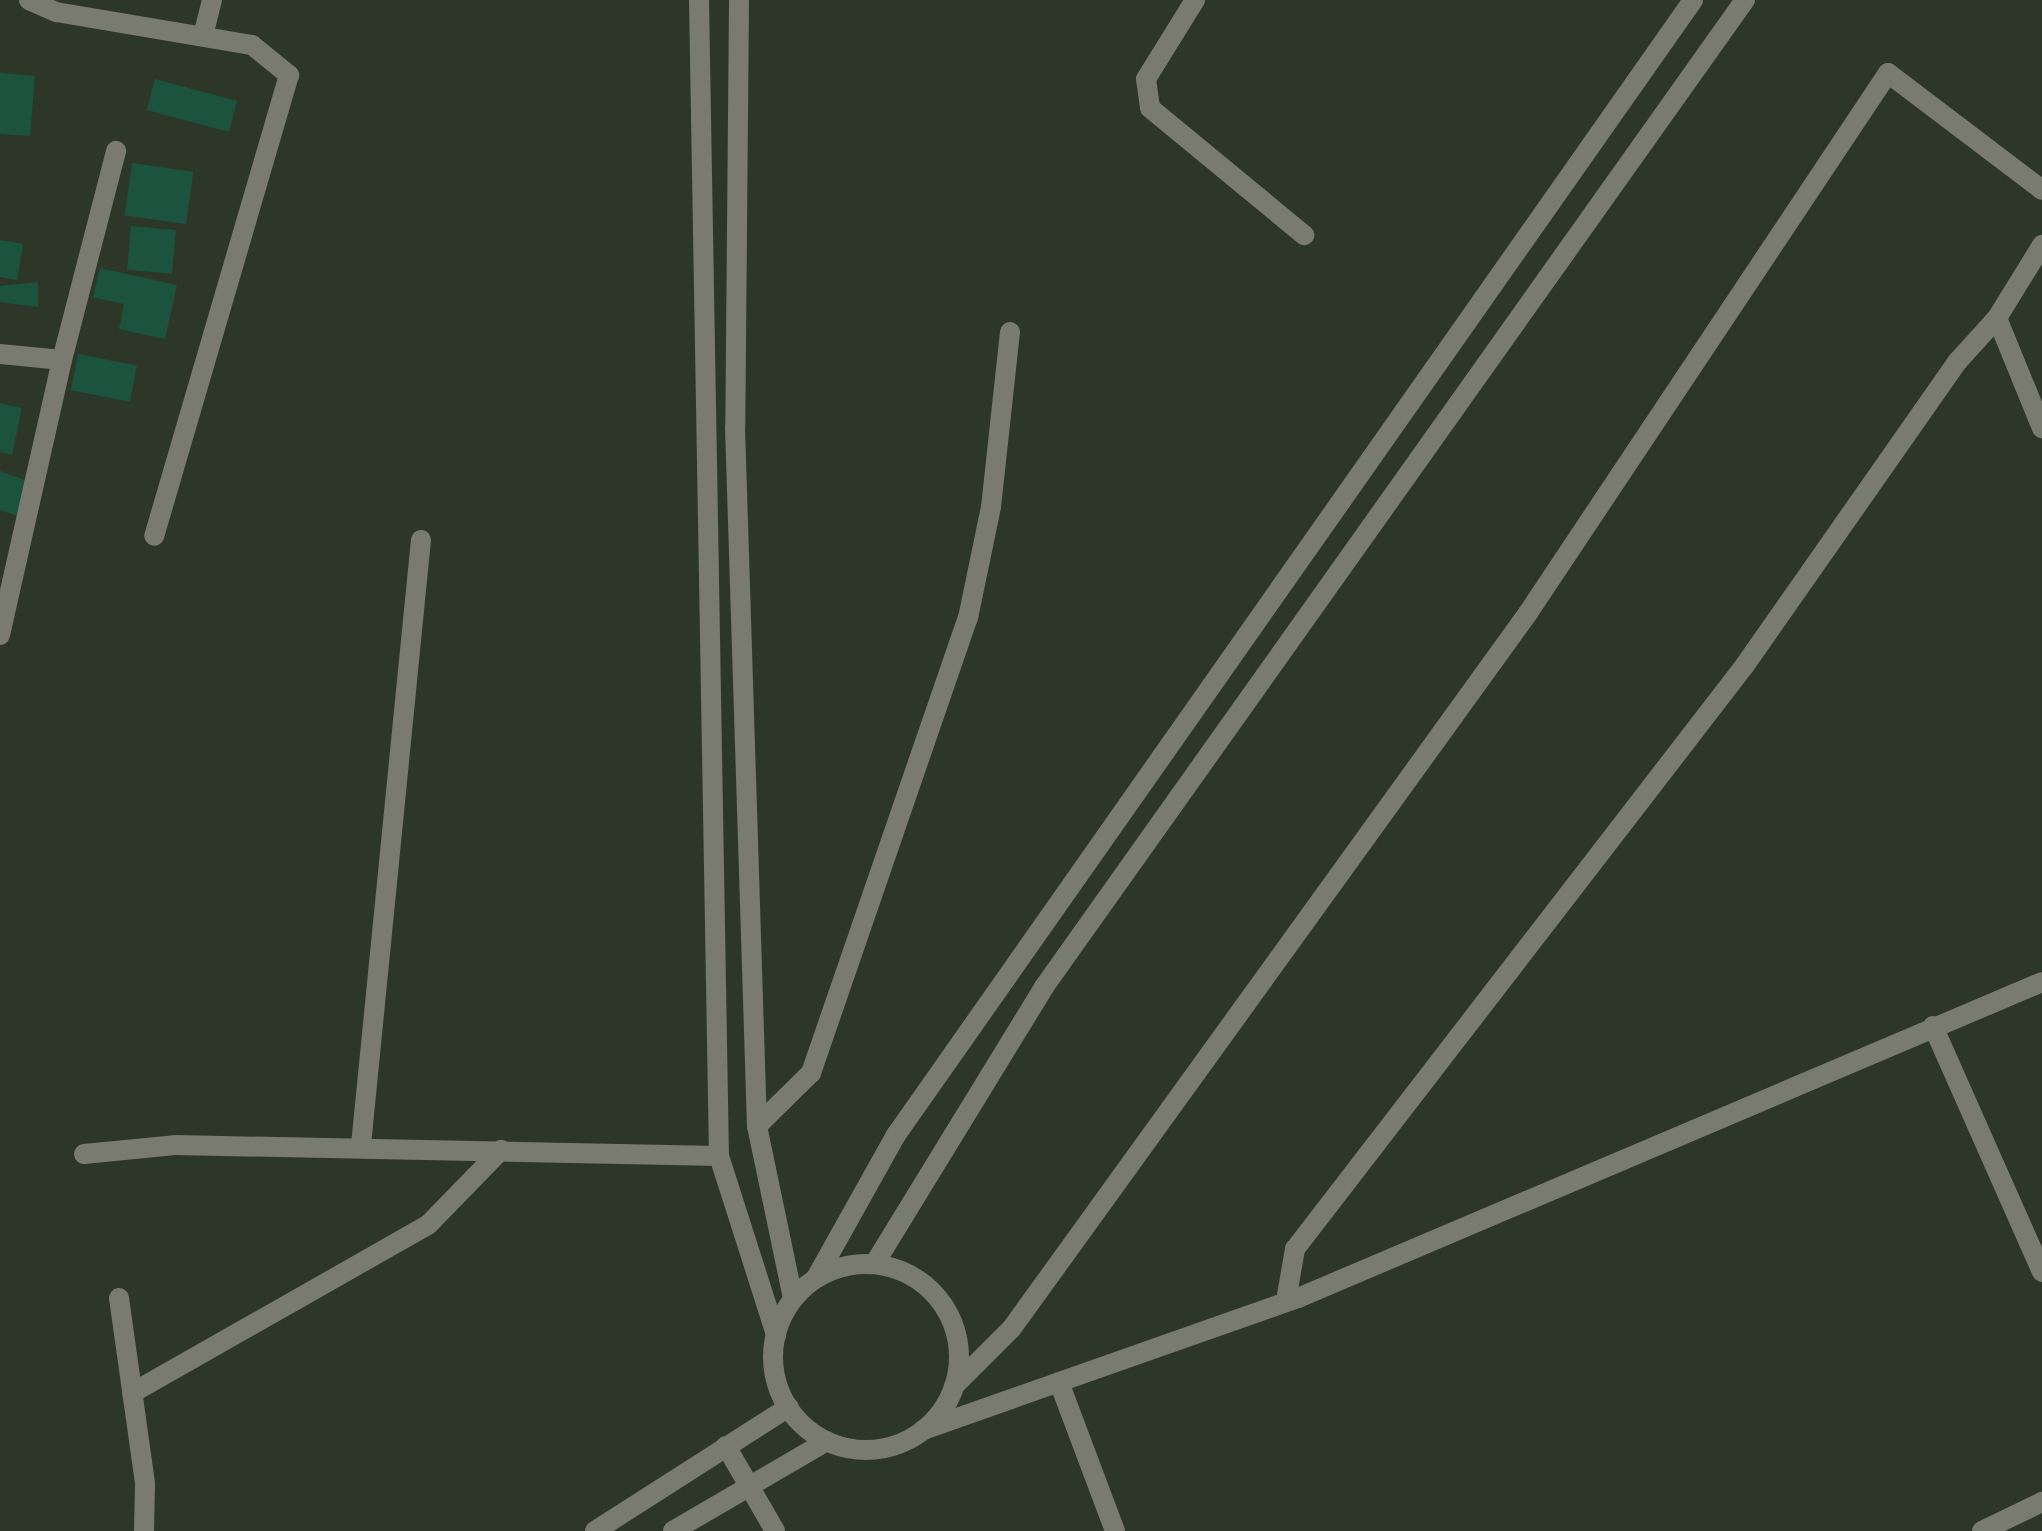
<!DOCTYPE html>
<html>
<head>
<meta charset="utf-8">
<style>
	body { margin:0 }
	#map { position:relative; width:2042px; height:1531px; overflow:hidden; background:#2c3728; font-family:"Source Sans 3",sans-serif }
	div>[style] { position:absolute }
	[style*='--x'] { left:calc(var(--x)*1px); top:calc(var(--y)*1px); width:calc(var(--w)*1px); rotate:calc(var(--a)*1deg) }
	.building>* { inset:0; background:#1b533f; transform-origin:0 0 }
	.service>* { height:20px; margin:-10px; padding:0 10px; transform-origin:10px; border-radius:10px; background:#797a70 }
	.minor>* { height:20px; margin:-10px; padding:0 10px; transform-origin:10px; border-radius:10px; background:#797a70 }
	.tertiary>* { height:20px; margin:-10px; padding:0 10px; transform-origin:10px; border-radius:10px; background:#797a70 }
	.tertiary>.ring { margin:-10px; padding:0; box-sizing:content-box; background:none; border:20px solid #797a70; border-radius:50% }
	span { translate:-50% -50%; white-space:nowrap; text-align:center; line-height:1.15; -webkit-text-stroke:8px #2c3728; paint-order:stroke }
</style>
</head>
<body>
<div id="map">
	<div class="building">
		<i style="clip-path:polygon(0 73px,35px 76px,30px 136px,0 134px)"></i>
		<i style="left:155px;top:79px;width:85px;height:32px;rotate:15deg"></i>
		<i style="left:132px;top:163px;width:62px;height:53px;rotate:8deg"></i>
		<i style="left:131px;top:226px;width:45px;height:44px;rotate:5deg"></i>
		<i style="clip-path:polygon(0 240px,23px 244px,17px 280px,0 277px)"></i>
		<i style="clip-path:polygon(100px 268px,177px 285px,165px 339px,119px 329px,124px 304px,93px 297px)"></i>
		<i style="clip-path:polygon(38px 282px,38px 307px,0 302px,0 286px)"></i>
		<i style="left:78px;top:354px;width:60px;height:37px;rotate:11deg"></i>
		<i style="clip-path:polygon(0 403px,22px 408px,12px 455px,0 452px)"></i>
		<i style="clip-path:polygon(0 471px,30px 482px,17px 516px,0 510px)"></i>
	</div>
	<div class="service">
		<i style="--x:1195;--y:0;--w:93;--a:121.8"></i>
		<i style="--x:1146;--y:79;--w:29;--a:82"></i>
		<i style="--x:1150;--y:108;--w:200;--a:39.5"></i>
		<i style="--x:757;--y:1126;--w:76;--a:-44.5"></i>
		<i style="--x:811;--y:1073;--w:481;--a:-71"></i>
		<i style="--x:968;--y:618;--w:113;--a:-78.3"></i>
		<i style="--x:991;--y:507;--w:176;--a:-83.8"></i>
	</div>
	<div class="minor">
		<i style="--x:29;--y:0;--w:30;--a:24"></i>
		<i style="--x:56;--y:12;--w:199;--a:9.6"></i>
		<i style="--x:252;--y:45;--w:48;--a:39"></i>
		<i style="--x:289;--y:75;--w:480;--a:106.3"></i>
		<i style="--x:203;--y:36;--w:37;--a:-76"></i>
		<i style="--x:1997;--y:318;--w:86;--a:-58.3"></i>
		<i style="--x:0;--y:354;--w:62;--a:5.5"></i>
		<i style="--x:62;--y:360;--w:282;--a:102.7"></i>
		<i style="--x:62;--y:360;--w:216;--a:-75.5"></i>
		<i style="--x:1933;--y:1026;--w:269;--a:66.1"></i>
		<i style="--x:361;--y:1145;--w:608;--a:-84.34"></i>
		<i style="--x:84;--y:1154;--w:91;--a:-5.6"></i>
		<i style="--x:175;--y:1145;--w:544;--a:1.16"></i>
		<i style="--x:119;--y:1298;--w:188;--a:82"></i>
		<i style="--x:145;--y:1484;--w:47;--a:91.2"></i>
		<i style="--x:1286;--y:1301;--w:53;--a:-80.2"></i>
		<i style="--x:1295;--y:1249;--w:737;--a:-52.38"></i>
		<i style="--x:1745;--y:665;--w:371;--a:-55"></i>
		<i style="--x:1958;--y:361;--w:58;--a:-47.8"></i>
		<i style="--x:1997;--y:318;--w:119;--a:67.8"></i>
		<i style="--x:1059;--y:1382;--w:159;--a:69.4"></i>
		<i style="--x:954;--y:1386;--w:82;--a:-45"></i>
		<i style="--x:1012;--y:1328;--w:882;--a:-54.18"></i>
		<i style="--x:1528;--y:613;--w:649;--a:-56.31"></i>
		<i style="--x:1888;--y:73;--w:193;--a:37.2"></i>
		<i style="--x:132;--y:1393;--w:340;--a:-29.6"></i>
		<i style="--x:428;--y:1225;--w:105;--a:-45.8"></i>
		<i style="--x:923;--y:1430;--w:398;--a:-19.4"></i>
		<i style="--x:1298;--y:1298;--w:808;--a:-23.01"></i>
		<i style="--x:726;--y:1446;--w:98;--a:60"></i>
		<i style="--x:1982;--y:1531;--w:67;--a:-25.8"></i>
	</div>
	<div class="tertiary">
		<i style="--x:699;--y:0;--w:1156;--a:89.01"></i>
		<i style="--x:719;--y:1156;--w:188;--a:72.3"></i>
		<i style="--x:739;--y:0;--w:427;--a:90.5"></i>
		<i style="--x:735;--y:427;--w:699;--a:88.2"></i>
		<i style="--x:757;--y:1126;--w:176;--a:78.2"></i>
		<i style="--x:875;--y:1263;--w:324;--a:-58.5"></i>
		<i style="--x:1044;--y:987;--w:1211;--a:-54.62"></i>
		<i class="ring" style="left:773px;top:1264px;width:166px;height:166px"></i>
		<i style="--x:816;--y:1278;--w:164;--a:-60.8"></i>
		<i style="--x:896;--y:1135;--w:1387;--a:-54.92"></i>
		<i style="--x:595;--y:1531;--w:230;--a:-32.6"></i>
		<i style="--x:673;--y:1531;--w:178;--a:-30.3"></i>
	</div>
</div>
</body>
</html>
